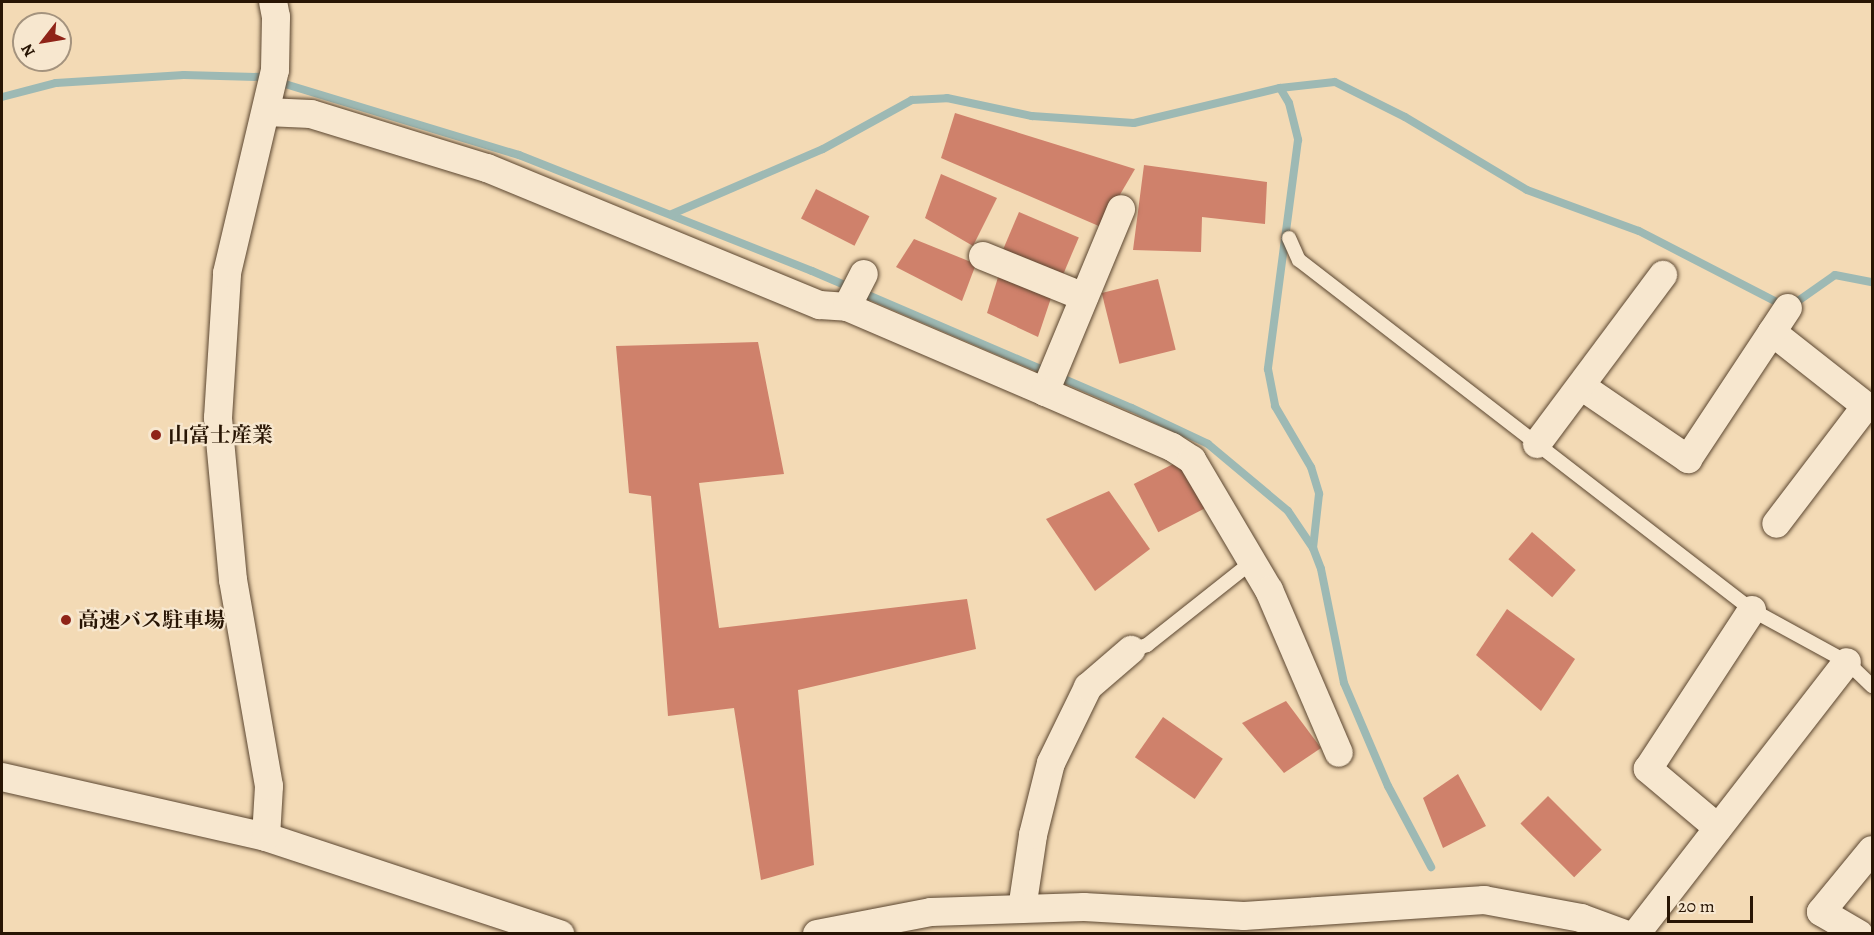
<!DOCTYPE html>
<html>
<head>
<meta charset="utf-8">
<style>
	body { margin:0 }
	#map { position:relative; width:1874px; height:935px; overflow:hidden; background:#f3dab5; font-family:Alegreya,"Noto Serif JP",serif }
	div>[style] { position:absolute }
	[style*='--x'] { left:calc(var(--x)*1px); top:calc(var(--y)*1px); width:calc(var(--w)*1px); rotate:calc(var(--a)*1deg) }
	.stream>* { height:8px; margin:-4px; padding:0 4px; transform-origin:4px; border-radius:4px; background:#9db9b4 }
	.building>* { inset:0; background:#cf816b; transform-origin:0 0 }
	.roads { filter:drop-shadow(0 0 2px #5b4630) drop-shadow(0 0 2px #5b4630) }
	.service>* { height:14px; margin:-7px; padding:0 7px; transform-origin:7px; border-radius:7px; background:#f7e7cf }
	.minor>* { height:28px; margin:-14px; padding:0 14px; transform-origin:14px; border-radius:14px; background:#f7e7cf }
	.dots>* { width:16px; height:16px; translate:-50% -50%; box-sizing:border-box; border:3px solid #f7e7cf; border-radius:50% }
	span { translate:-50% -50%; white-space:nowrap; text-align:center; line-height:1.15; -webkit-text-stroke:4.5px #f7e7cf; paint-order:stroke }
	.poi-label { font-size:21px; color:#281504; font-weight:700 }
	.left { translate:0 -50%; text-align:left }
	.frame { position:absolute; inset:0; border:3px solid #281504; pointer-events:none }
	.north { position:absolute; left:12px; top:12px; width:60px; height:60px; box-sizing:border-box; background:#f7e7cf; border:2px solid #a4937e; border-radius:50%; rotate:239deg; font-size:16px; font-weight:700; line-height:24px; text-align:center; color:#281504 }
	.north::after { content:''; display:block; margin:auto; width:21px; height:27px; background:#8f2418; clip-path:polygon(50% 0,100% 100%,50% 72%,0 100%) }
	.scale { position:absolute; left:1667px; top:896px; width:86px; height:27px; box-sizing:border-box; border:3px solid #281504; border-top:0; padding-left:8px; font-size:18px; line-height:21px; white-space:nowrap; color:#281504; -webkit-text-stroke:4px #f7e7cf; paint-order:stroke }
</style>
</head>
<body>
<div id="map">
	<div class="stream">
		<i style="--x:1280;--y:88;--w:17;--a:59"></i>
		<i style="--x:1289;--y:103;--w:38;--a:76"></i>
		<i style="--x:1298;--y:140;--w:231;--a:97.5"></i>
		<i style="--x:1268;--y:369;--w:38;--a:79"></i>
		<i style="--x:1275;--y:406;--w:71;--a:59.5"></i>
		<i style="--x:1311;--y:467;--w:28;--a:73"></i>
		<i style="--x:1319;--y:494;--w:54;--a:96.3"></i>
		<i style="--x:2;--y:97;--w:56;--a:-14.5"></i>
		<i style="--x:56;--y:83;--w:128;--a:-3.6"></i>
		<i style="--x:184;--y:75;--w:78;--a:1.5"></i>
		<i style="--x:262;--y:77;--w:269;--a:16.9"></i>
		<i style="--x:519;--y:155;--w:315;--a:21.6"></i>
		<i style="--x:812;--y:271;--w:348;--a:23.2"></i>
		<i style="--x:1132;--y:408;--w:84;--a:25.3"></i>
		<i style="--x:1208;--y:444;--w:104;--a:39.9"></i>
		<i style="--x:1288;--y:511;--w:45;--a:56"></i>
		<i style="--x:1313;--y:548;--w:22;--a:69"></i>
		<i style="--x:1321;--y:569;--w:116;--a:78.6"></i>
		<i style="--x:1344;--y:683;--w:112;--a:66.9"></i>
		<i style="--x:1388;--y:786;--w:92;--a:62"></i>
		<i style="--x:672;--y:214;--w:164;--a:-23.3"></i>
		<i style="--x:823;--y:149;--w:102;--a:-28.8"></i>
		<i style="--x:912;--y:100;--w:35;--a:-3"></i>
		<i style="--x:947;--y:98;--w:87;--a:12"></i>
		<i style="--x:1032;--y:116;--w:102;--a:3.9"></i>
		<i style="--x:1134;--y:123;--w:150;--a:-13.5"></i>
		<i style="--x:1280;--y:88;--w:55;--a:-6.2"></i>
		<i style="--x:1335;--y:82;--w:78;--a:26.6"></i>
		<i style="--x:1405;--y:117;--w:142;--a:30.9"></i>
		<i style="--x:1527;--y:190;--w:119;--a:20.1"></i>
		<i style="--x:1639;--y:231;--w:168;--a:27.3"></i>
		<i style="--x:1788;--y:308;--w:57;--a:-35.1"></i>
		<i style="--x:1835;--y:275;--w:38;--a:11"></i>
	</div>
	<div class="building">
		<i style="clip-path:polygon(955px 113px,1135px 169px,1101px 227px,941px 158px)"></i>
		<i style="clip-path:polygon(1144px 165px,1267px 182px,1265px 224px,1202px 217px,1201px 252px,1133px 250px)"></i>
		<i style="clip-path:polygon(941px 174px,997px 198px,973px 246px,925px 218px)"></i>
		<i style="left:816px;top:189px;width:60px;height:33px;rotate:27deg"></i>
		<i style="left:1019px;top:212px;width:65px;height:41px;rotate:23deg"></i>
		<i style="clip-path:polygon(914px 239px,976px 264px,962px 301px,896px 267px)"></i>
		<i style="clip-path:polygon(999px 274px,1053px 292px,1038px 337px,987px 313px)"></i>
		<i style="left:1158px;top:279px;width:73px;height:58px;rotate:76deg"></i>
		<i style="clip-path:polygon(758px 342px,784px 474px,699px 483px,719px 628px,967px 599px,976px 649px,798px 690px,814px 865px,761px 880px,734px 708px,668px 716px,651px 496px,629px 493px,616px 346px)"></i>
		<i style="left:1181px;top:460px;width:54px;height:53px;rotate:63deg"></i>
		<i style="clip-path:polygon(1109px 491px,1150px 549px,1095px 591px,1046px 519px)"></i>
		<i style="left:1532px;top:532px;width:58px;height:36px;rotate:41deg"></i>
		<i style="clip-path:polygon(1507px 609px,1575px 659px,1541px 711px,1476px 655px)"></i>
		<i style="clip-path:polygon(1286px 701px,1321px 748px,1284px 773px,1242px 723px)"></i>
		<i style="left:1163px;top:717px;width:73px;height:49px;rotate:35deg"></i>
		<i style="clip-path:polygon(1458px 774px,1486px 826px,1443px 848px,1423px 798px)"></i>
		<i style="left:1548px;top:796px;width:76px;height:39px;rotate:45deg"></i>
	</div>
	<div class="roads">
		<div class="service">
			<i style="--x:1289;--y:238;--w:24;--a:66"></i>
			<i style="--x:1299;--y:260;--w:572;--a:37.69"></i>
			<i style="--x:1752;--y:610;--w:108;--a:28.7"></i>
			<i style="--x:1847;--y:662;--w:35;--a:44"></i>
			<i style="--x:1131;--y:650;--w:17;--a:-17"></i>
			<i style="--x:1147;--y:645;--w:135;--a:-38.4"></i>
		</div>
		<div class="minor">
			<i style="--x:266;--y:112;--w:45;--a:2.5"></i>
			<i style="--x:311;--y:114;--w:184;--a:17.1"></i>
			<i style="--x:487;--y:168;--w:360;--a:22.4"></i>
			<i style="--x:820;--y:305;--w:27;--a:4"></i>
			<i style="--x:847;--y:307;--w:37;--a:-63"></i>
			<i style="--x:983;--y:256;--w:109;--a:22.1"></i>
			<i style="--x:847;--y:307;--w:215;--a:23.2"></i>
			<i style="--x:1045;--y:392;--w:198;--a:-67.4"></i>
			<i style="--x:1772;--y:332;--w:120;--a:38.2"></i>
			<i style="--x:1866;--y:406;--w:148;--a:127.3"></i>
			<i style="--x:1581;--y:386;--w:130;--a:34.3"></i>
			<i style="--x:1688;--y:459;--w:181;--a:-56.5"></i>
			<i style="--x:1045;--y:392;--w:138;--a:23.4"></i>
			<i style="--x:1172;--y:447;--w:24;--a:33"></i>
			<i style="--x:1192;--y:460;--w:151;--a:59.4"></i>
			<i style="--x:1269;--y:590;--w:177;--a:66.8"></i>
			<i style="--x:1537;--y:444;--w:211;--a:-53.3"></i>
			<i style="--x:2;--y:777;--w:271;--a:12.8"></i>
			<i style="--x:266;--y:837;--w:310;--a:18.3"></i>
			<i style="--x:1718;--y:828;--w:92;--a:-139.9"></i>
			<i style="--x:1648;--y:769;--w:190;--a:-56.8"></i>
			<i style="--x:266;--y:837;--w:51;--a:-86.6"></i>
			<i style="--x:269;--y:786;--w:209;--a:-99.9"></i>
			<i style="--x:233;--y:580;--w:163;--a:-95.3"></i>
			<i style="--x:218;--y:418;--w:145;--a:-86.4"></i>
			<i style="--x:227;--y:273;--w:209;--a:-76.7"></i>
			<i style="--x:275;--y:70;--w:53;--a:-88.9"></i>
			<i style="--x:276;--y:17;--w:15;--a:-101"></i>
			<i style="--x:1022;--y:909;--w:75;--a:-81.5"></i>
			<i style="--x:1033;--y:835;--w:74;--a:-76"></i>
			<i style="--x:1051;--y:763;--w:85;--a:-64"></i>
			<i style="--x:1088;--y:687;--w:57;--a:-40.7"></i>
			<i style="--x:817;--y:934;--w:116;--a:-10.9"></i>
			<i style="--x:931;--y:912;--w:153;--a:-1.9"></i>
			<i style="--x:1084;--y:907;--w:160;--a:3.2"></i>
			<i style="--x:1244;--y:916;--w:241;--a:-3.8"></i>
			<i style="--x:1484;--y:900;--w:99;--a:10.5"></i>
			<i style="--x:1581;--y:918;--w:47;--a:20"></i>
			<i style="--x:1636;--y:934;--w:344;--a:-52.2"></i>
			<i style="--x:1859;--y:934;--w:44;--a:-149.9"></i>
			<i style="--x:1821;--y:912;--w:80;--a:-50.6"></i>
		</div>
	</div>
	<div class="dots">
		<i style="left:156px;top:435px;background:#8f2418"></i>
		<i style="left:66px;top:620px;background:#8f2418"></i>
	</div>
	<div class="poi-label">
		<span class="left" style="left:168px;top:435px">山富士産業</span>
		<span class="left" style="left:78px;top:620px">高速バス駐車場</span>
	</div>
	<div class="frame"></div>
	<div class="north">N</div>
	<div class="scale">20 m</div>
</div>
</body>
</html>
